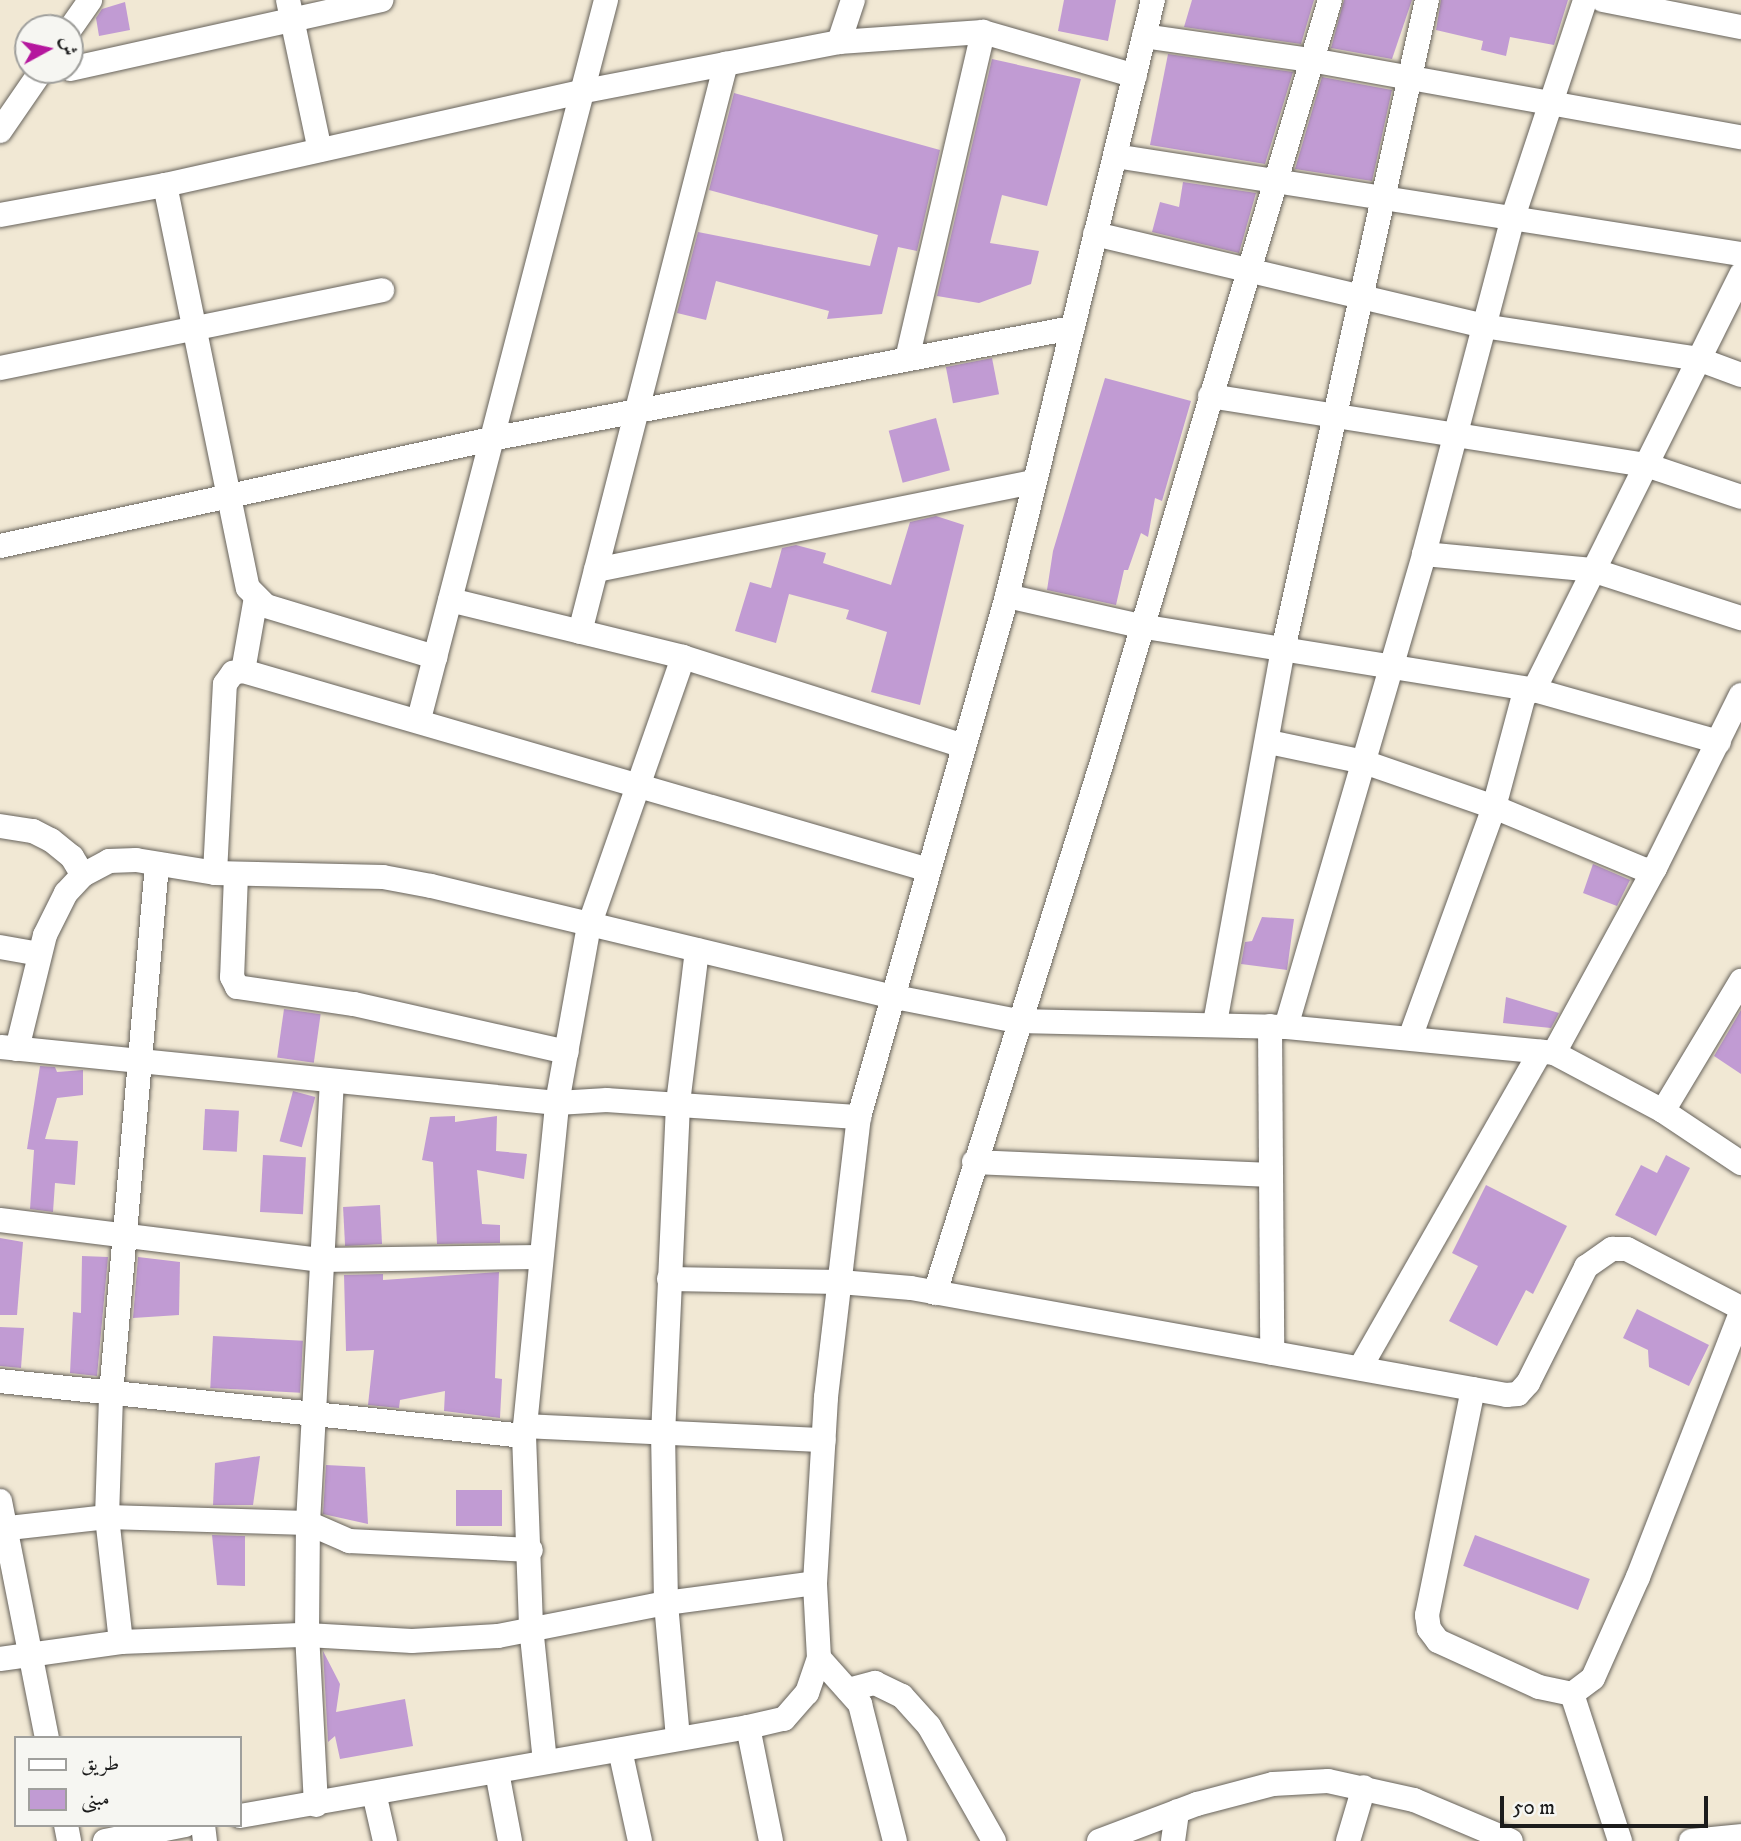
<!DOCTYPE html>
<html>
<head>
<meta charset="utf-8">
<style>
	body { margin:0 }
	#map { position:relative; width:1741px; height:1841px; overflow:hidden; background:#f1e8d4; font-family:"IM FELL DW Pica",Amiri,serif }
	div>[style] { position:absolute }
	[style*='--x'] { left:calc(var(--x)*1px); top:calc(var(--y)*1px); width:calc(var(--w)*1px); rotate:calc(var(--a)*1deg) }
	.building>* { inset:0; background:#c19bd3; transform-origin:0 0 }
	.roads { filter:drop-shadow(0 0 2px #67635c) drop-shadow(0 0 2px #67635c) }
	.minor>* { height:24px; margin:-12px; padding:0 12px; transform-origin:12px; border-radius:12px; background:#fff }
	span { translate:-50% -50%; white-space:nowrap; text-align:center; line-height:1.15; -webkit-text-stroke:6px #f6f6f2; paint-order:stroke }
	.legend { position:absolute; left:14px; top:1736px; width:228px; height:91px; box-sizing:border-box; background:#f6f6f2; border:2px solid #9f9f9c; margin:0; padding:9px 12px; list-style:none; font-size:21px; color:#1c1c1c }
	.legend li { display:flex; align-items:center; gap:14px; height:35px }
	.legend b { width:35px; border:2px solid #9f9f9c }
	.north { position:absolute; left:14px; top:14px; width:70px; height:70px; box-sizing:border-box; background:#f6f6f2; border:2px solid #9f9f9c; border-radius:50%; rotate:82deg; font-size:19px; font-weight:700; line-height:28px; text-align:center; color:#1c1c1c }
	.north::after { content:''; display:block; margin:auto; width:24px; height:32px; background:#b5179e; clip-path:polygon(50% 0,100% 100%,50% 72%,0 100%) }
	.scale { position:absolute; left:1500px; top:1796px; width:208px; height:32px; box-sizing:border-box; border:4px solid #1c1c1c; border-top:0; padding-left:9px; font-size:21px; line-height:24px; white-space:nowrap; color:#1c1c1c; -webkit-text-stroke:5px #f6f6f2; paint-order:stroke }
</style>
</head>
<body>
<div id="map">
	<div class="building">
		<i style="clip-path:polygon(1064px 0,1116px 0,1108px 41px,1058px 31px)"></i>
		<i style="clip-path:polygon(1192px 0,1314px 0,1301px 44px,1184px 27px)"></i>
		<i style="clip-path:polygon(1344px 0,1412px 0,1392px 59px,1331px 48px)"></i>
		<i style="clip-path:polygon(1441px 0,1568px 0,1554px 45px,1510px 37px,1506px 56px,1481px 50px,1483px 41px,1436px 30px)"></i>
		<i style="clip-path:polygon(125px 2px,130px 30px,99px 36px,96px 18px,102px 9px)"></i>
		<i style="clip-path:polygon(1168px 54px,1293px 72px,1265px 164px,1150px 145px)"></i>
		<i style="clip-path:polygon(992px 59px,1081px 79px,1047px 206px,1002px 195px,990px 243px,1039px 251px,1031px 284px,979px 303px,937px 296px)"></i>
		<i style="clip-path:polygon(1322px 77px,1392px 90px,1372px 181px,1295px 169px)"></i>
		<i style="clip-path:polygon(734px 93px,940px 150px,917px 251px,898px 247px,882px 314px,827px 319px,829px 311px,716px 281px,706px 320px,677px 313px,698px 232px,870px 266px,878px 235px,709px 190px)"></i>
		<i style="clip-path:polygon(1183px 182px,1256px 193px,1239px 253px,1152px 232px,1160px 202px,1179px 207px)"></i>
		<i style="left:992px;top:358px;width:37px;height:47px;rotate:79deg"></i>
		<i style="clip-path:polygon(1105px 378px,1191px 401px,1162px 501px,1155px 498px,1148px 537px,1141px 533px,1128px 570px,1124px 570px,1116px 605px,1047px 590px,1053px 551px)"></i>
		<i style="left:936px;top:418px;width:54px;height:49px;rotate:75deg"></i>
		<i style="clip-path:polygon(936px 516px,964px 525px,920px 705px,871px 692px,887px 632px,846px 619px,849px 610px,789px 594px,776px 643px,735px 631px,750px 582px,771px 588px,782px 548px,796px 545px,826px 553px,823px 563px,891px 585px,910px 522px)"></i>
		<i style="clip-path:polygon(1593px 864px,1630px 880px,1617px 906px,1583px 893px)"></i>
		<i style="clip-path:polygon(1262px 917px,1294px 919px,1287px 970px,1241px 964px,1245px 942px,1252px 941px)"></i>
		<i style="clip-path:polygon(1506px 997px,1559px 1013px,1551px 1028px,1503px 1023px)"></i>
		<i style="left:284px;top:1009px;width:37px;height:49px;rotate:8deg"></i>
		<i style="clip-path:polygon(1741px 1010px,1741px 1074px,1714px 1056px)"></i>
		<i style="clip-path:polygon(40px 1066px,55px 1067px,57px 1072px,83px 1070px,83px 1095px,57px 1098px,45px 1139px,78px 1141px,75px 1185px,55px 1183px,53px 1212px,30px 1209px,34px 1150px,27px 1149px)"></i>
		<i style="left:293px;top:1091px;width:23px;height:52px;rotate:15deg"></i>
		<i style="left:205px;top:1109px;width:34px;height:41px;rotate:3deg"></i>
		<i style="clip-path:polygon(455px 1116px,455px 1122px,497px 1116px,496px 1151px,527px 1154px,524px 1179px,477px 1170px,482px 1224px,500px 1225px,500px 1243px,437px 1244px,433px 1162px,422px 1160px,430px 1117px)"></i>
		<i style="left:263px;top:1155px;width:43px;height:57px;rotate:3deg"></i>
		<i style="clip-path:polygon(1666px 1155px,1690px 1168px,1656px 1236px,1615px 1215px,1641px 1165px,1657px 1173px)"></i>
		<i style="clip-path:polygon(1486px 1185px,1567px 1226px,1533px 1294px,1526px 1290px,1497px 1346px,1449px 1321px,1478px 1266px,1452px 1253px)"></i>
		<i style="left:380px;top:1205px;width:39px;height:37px;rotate:87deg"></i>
		<i style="clip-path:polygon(0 1238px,23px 1242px,17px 1315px,0 1315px)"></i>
		<i style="clip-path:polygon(82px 1256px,108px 1257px,97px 1376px,70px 1373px,73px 1312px,81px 1313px)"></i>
		<i style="clip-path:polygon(138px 1257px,180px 1262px,179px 1315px,133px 1318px)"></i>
		<i style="clip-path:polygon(499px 1272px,495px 1378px,502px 1379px,500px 1418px,444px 1411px,445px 1391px,400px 1400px,399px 1408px,368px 1405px,374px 1350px,346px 1351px,344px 1275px,383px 1274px,383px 1280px)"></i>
		<i style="clip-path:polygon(1637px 1309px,1709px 1345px,1689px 1386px,1649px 1367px,1648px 1350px,1623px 1338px)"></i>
		<i style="clip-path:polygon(0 1327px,24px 1328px,21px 1368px,0 1366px)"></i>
		<i style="left:213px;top:1336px;width:90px;height:52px;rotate:3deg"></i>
		<i style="clip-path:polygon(260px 1456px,253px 1505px,213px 1505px,215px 1463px)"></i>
		<i style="clip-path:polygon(326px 1465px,365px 1467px,368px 1524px,323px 1514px)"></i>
		<i style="left:456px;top:1490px;width:46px;height:36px"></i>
		<i style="clip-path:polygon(212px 1535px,245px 1536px,245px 1586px,217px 1585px)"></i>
		<i style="left:1475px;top:1535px;width:123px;height:33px;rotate:21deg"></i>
		<i style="clip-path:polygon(323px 1651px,340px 1684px,336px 1712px,405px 1699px,413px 1746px,340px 1759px,335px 1736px,328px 1742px)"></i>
	</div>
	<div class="roads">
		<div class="minor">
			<i style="--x:288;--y:0;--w:153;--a:78"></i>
			<i style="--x:1603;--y:0;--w:141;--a:11.1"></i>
			<i style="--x:70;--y:29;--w:35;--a:-55"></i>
			<i style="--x:1144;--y:36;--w:169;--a:8.2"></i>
			<i style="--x:1311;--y:60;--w:437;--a:10.2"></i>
			<i style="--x:839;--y:42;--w:44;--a:-71.6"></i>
			<i style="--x:70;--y:69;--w:319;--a:-12.5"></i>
			<i style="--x:0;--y:131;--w:74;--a:-55.5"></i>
			<i style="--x:1115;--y:156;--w:634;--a:8.9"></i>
			<i style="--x:165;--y:185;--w:411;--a:78.4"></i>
			<i style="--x:248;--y:588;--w:25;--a:45"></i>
			<i style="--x:266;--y:606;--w:177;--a:16.8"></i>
			<i style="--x:0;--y:215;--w:168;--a:-10.3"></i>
			<i style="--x:165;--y:185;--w:430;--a:-12.6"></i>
			<i style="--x:585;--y:91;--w:259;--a:-10.9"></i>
			<i style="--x:839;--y:42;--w:144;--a:-4"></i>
			<i style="--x:983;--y:32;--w:158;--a:16.1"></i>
			<i style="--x:1095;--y:234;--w:399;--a:13.3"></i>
			<i style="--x:1483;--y:326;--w:218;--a:8.7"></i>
			<i style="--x:1698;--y:359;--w:46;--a:20.4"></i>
			<i style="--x:907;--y:359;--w:336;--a:-76.9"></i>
			<i style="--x:0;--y:368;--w:390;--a:-11.5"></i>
			<i style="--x:1210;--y:396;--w:441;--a:9"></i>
			<i style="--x:1646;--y:465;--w:100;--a:18.6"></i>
			<i style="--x:0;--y:546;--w:503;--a:-12.29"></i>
			<i style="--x:491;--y:439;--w:592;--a:-10.82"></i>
			<i style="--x:1424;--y:554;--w:169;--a:5.4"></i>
			<i style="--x:1592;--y:570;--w:157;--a:17.9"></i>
			<i style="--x:596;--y:570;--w:445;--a:-11.4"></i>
			<i style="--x:1007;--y:596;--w:136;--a:12.7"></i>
			<i style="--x:1140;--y:626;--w:399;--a:9.2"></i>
			<i style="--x:1534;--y:690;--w:192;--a:15.7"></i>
			<i style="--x:450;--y:600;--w:240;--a:13.7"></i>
			<i style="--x:683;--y:657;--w:294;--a:17.6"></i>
			<i style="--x:580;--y:632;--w:587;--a:-75.61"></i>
			<i style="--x:243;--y:671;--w:75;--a:-80"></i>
			<i style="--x:419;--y:719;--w:743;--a:-75.42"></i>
			<i style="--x:1269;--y:742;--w:97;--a:11.9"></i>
			<i style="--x:1364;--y:762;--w:138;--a:19.1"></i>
			<i style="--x:1494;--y:807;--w:164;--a:22.6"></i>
			<i style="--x:1645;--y:870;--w:10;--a:-11"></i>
			<i style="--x:0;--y:826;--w:33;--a:9"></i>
			<i style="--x:33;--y:831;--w:20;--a:27"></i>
			<i style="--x:51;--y:840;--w:27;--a:39"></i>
			<i style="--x:72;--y:857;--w:21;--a:59"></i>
			<i style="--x:215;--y:873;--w:189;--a:-87"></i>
			<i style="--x:225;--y:684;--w:14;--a:-54"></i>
			<i style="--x:233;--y:673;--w:10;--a:-11"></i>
			<i style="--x:243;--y:671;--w:714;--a:16.18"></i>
			<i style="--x:236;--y:875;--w:102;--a:92.2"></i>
			<i style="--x:232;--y:977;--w:11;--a:63"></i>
			<i style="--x:237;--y:987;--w:118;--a:8.3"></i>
			<i style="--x:354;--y:1004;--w:218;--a:12.7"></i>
			<i style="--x:0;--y:947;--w:40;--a:10"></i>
			<i style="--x:1215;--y:1023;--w:379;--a:-79.7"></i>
			<i style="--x:1283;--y:650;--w:666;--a:-77.51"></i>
			<i style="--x:1270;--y:1026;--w:327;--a:89.6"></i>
			<i style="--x:1286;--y:1027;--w:493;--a:-73.7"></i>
			<i style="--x:1424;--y:554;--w:349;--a:-75.2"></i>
			<i style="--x:1513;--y:217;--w:229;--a:-71.6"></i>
			<i style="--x:1410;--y:1038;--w:246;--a:-70"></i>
			<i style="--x:1494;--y:807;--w:116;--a:-75"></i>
			<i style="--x:1524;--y:695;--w:11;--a:-27"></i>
			<i style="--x:1534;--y:690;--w:465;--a:-63.5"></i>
			<i style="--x:1;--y:1047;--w:559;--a:5.75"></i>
			<i style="--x:557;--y:1103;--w:50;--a:-3.4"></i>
			<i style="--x:607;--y:1100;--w:253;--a:3.9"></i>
			<i style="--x:17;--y:1049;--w:117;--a:-76.2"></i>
			<i style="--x:45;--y:935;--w:47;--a:-63.4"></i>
			<i style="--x:66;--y:893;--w:25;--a:-47"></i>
			<i style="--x:83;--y:875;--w:30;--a:-28"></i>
			<i style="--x:109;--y:861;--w:27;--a:-2"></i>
			<i style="--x:136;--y:860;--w:80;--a:9.3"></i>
			<i style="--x:215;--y:873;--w:168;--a:1.4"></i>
			<i style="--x:383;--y:877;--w:49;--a:10.6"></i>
			<i style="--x:431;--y:886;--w:477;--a:13.5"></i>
			<i style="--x:895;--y:997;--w:124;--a:11.1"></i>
			<i style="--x:1017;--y:1021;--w:269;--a:1.3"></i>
			<i style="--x:1286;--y:1027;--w:269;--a:5.5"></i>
			<i style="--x:1554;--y:1053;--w:211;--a:-61.4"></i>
			<i style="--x:1655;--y:868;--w:193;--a:-63.6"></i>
			<i style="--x:1554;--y:1053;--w:123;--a:28"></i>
			<i style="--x:1663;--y:1111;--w:94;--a:33.7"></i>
			<i style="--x:1663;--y:1111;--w:152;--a:-59"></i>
			<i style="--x:974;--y:1162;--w:297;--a:2.5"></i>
			<i style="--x:0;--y:1220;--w:322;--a:7.1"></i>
			<i style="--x:320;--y:1260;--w:221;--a:-0.8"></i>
			<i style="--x:669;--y:1279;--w:171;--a:1"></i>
			<i style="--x:840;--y:1282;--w:71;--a:4.8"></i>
			<i style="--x:911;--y:1288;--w:605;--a:10.19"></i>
			<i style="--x:1506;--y:1395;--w:12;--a:-5"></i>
			<i style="--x:1518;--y:1394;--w:15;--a:-48"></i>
			<i style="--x:1528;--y:1383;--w:130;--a:-63.4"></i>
			<i style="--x:1586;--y:1267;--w:32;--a:-35"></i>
			<i style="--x:1612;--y:1249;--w:15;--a:0"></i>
			<i style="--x:1627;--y:1249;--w:128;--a:27.4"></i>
			<i style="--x:935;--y:1293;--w:557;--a:-72.54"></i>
			<i style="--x:1102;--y:762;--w:795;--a:-73.34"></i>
			<i style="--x:1360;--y:1368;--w:364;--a:-60.3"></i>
			<i style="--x:0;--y:1381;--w:527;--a:5.99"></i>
			<i style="--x:1473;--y:1389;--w:231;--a:101.5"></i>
			<i style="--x:1427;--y:1615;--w:14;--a:82"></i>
			<i style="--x:1429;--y:1629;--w:15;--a:53"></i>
			<i style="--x:1438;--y:1641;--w:111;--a:24.5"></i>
			<i style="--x:1539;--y:1687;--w:34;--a:12"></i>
			<i style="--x:1572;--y:1694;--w:26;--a:-37"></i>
			<i style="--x:1593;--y:1678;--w:111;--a:-66"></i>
			<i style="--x:1638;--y:1577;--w:283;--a:-68.7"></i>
			<i style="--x:525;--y:1426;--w:299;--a:2.7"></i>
			<i style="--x:0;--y:1501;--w:242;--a:78.8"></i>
			<i style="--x:0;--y:1529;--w:108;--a:-6.4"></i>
			<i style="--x:107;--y:1517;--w:201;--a:1.7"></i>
			<i style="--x:308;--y:1523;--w:45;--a:23.7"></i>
			<i style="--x:349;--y:1541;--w:182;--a:2.8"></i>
			<i style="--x:121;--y:1642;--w:126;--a:-96.4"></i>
			<i style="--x:107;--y:1517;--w:123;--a:-88.1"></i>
			<i style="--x:111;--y:1394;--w:532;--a:-85.04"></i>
			<i style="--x:819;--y:1658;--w:62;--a:48.3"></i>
			<i style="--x:860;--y:1704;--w:141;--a:75.7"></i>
			<i style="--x:0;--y:1659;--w:122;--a:-8"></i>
			<i style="--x:121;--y:1642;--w:186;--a:-2.2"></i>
			<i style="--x:307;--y:1635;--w:105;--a:3.3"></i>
			<i style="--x:412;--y:1641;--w:86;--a:-3.3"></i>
			<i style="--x:498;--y:1636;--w:171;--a:-11.1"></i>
			<i style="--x:666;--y:1603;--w:150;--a:-7.6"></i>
			<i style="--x:848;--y:1690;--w:28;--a:-15"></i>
			<i style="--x:875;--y:1683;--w:30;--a:26"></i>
			<i style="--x:902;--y:1696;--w:40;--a:48"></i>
			<i style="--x:929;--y:1726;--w:132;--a:60.5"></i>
			<i style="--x:1572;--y:1694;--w:155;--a:71.9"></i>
			<i style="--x:748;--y:1727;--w:116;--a:78.6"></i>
			<i style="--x:678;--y:1738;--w:136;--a:-95.1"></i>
			<i style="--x:666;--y:1603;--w:168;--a:-91"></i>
			<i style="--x:663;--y:1435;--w:332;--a:-87.4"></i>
			<i style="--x:678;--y:1103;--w:154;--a:-82.9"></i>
			<i style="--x:620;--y:1750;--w:93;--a:77.6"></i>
			<i style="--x:545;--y:1762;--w:137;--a:-95.9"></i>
			<i style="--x:531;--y:1626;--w:190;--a:-92.1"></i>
			<i style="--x:524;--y:1436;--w:335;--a:-84.3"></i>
			<i style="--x:557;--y:1103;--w:180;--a:-79.8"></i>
			<i style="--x:589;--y:926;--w:285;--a:-70.7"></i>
			<i style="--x:497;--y:1772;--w:70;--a:79.3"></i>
			<i style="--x:374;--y:1793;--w:49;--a:77.1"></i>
			<i style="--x:316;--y:1805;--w:170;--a:-93"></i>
			<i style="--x:307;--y:1635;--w:112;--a:-89.5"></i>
			<i style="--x:308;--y:1523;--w:442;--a:-86.9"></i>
			<i style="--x:240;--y:1816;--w:516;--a:-9.94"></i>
			<i style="--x:748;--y:1727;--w:37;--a:-13"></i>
			<i style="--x:784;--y:1719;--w:35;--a:-49"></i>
			<i style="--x:807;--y:1693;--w:37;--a:-71"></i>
			<i style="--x:819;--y:1658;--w:75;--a:-93.1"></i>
			<i style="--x:815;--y:1583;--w:186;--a:-86.6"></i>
			<i style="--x:826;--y:1397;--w:282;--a:-83.3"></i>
			<i style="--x:859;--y:1117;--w:542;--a:-74.14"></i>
			<i style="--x:1007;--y:596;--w:614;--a:-76.24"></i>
			<i style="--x:66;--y:1825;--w:16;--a:79"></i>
			<i style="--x:203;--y:1825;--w:16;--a:83"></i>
			<i style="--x:105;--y:1841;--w:82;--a:-11.3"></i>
			<i style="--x:1099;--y:1841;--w:105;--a:-20.7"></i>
			<i style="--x:1197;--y:1804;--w:79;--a:-14.7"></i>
			<i style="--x:1273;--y:1784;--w:55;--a:-3.1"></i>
			<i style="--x:1328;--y:1781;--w:88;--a:12.5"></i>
			<i style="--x:1414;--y:1800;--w:105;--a:22.9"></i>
			<i style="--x:1173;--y:1841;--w:30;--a:-82"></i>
			<i style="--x:1348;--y:1841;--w:56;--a:-73.5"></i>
			<i style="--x:1691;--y:1841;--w:50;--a:-5.7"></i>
		</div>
	</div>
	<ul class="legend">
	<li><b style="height:9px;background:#fff"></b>طريق</li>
	<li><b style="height:19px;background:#c19bd3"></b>مبنى</li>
	</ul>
	<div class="north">ش</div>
	<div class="scale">50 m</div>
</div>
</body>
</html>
